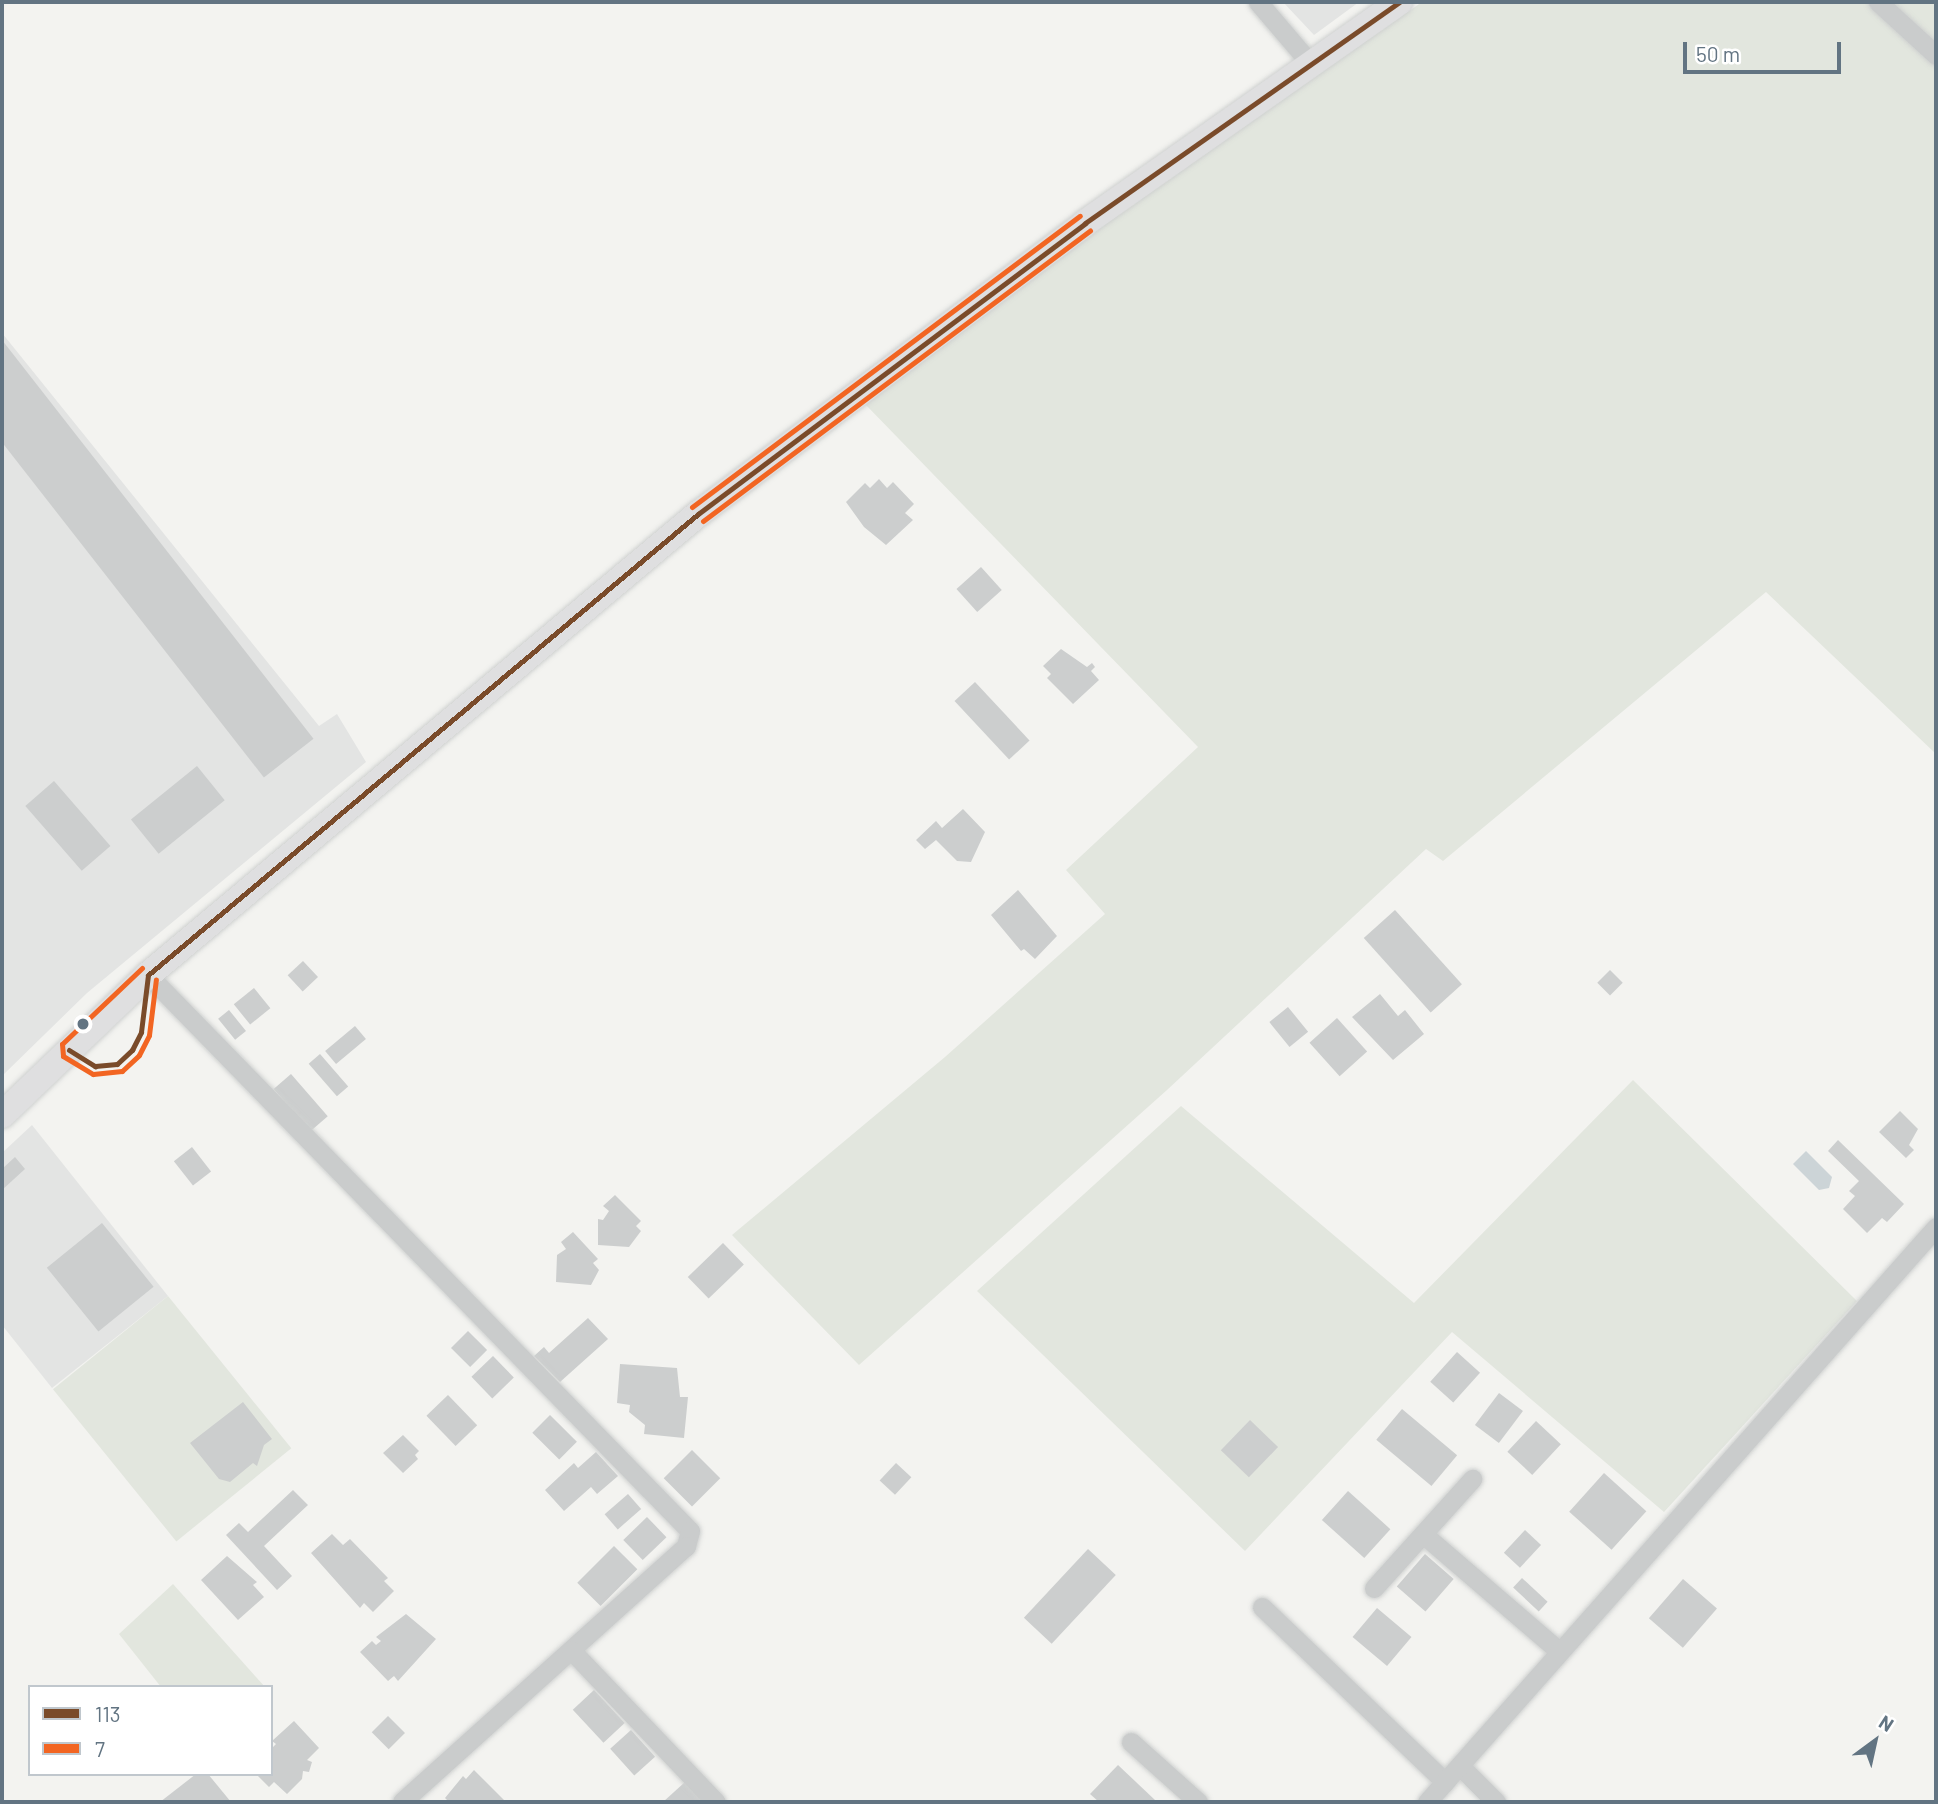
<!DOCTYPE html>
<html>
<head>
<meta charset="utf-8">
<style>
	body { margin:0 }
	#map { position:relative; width:1938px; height:1804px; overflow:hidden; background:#f3f3f0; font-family:Barlow,sans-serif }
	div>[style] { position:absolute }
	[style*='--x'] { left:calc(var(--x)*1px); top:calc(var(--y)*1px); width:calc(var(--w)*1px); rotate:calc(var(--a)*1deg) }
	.built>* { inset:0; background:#e3e4e3 }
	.green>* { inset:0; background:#e2e6de; transform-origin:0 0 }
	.water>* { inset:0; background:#ccd4d7 }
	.building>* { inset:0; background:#cccece; transform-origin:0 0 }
	.roads { filter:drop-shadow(0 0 2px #cfd1d0) drop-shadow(0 0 2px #cfd1d0) }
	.street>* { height:19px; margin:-9.5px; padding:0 9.5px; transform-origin:9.5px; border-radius:9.5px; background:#cacccc }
	.secondary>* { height:26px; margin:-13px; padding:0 13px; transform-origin:13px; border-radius:13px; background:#dfdfe0 }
	.bus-1>* { height:5px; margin:-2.5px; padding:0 2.5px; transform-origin:2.5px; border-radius:2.5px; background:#7a4b2a }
	.bus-2>* { height:5px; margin:-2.5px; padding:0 2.5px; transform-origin:2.5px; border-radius:2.5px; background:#f26522 }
	.dots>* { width:19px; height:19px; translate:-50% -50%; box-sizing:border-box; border:4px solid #fff; border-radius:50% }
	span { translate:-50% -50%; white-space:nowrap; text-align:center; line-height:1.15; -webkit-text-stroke:7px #fff; paint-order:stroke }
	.frame { position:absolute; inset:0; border:4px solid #627482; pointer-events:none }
	.legend { position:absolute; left:28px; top:1685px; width:245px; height:91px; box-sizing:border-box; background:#fff; border:2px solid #c0c7cd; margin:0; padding:9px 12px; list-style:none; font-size:21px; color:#627482 }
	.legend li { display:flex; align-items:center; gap:14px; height:35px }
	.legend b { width:35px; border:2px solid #c0c7cd }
	.north { position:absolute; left:1840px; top:1706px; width:70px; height:70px; -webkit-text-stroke:5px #fff; paint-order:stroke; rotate:33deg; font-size:19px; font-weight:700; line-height:28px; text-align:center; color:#627482 }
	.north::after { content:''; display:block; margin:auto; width:24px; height:32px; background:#627482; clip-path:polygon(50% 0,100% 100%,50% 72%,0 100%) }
	.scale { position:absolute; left:1683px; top:42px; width:158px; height:32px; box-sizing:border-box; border:4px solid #627482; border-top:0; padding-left:9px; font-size:21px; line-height:24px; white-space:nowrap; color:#627482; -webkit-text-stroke:5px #fff; paint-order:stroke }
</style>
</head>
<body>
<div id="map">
	<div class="built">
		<i style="clip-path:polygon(1283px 2px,1359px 2px,1314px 35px)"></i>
		<i style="clip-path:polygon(2px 333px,319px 726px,337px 714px,366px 762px,87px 993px,2px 1076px)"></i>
		<i style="clip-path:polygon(32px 1125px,168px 1296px,52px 1388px,2px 1325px,2px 1153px)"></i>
	</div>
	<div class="green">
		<i style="clip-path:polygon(1422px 2px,1936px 2px,1936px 754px,1766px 592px,1443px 861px,1426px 849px,1167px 1090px,859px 1365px,732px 1235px,945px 1057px,1105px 914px,1066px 870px,1198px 747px,865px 404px,1106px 224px)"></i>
		<i style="clip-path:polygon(1633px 1080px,1857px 1301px,1664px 1512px,1452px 1332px,1245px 1551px,977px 1291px,1181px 1106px,1414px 1303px)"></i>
		<i style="left:168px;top:1296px;width:196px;height:148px;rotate:51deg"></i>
		<i style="clip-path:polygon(173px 1584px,265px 1687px,161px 1687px,119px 1634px)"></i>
	</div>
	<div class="water">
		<i style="clip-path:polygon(1806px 1151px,1832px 1177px,1829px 1188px,1819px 1190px,1793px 1164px)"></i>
	</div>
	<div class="building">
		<i style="left:2px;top:340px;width:506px;height:63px;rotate:52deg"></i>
		<i style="clip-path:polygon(879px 479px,887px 488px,893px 482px,914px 504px,905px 513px,913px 520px,886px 545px,864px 527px,846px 502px,865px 483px,870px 488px)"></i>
		<i style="left:981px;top:567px;width:31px;height:33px;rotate:48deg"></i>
		<i style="clip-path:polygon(1061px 649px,1087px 667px,1092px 663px,1095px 667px,1091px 671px,1099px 680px,1073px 704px,1047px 678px,1051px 674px,1043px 666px)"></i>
		<i style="left:975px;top:682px;width:80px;height:28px;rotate:47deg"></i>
		<i style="left:197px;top:766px;width:44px;height:85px;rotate:51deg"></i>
		<i style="left:54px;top:781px;width:86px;height:38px;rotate:49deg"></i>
		<i style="clip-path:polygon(963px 809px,985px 832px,971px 862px,957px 861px,936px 840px,925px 849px,916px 840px,936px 821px,942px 828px)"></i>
		<i style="clip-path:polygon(1018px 890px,1057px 936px,1035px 959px,1024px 949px,1021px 951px,991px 915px)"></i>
		<i style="left:1395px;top:910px;width:100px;height:42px;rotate:48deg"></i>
		<i style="left:303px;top:961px;width:22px;height:21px;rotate:47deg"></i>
		<i style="left:1610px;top:970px;width:18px;height:18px;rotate:45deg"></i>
		<i style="left:254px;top:988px;width:26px;height:26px;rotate:51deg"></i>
		<i style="clip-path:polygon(1380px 994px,1398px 1016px,1405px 1010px,1424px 1034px,1393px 1060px,1352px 1017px)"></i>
		<i style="left:1288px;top:1007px;width:32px;height:24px;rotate:51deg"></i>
		<i style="left:229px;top:1010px;width:27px;height:14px;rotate:51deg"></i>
		<i style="left:1337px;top:1018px;width:45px;height:37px;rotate:48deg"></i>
		<i style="left:355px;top:1026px;width:17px;height:39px;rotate:50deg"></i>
		<i style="left:320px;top:1054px;width:43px;height:15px;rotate:49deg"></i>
		<i style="left:291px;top:1074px;width:56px;height:23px;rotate:49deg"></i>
		<i style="clip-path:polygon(1900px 1111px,1918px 1129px,1909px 1145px,1914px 1150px,1906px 1158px,1879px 1132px)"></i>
		<i style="clip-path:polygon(1838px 1140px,1904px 1204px,1887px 1222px,1882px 1218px,1867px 1233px,1843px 1209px,1855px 1196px,1849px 1191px,1859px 1181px,1828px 1151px)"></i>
		<i style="left:192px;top:1147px;width:31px;height:23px;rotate:52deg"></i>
		<i style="clip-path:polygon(15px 1157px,25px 1169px,2px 1190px,2px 1169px)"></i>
		<i style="clip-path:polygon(615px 1195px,641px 1221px,636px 1226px,641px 1231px,629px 1247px,598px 1245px,598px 1219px,603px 1220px,609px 1211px,603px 1206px)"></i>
		<i style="left:102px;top:1223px;width:82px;height:71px;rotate:51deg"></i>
		<i style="clip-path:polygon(573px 1232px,598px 1259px,593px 1263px,599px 1270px,591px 1285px,556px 1282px,557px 1255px,566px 1249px,561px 1242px)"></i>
		<i style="left:723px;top:1243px;width:30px;height:49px;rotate:46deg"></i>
		<i style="clip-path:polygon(588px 1318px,608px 1339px,560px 1382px,534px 1356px,544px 1347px,549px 1353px)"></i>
		<i style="left:468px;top:1331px;width:27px;height:24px;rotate:45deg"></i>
		<i style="left:1457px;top:1352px;width:31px;height:40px;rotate:42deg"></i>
		<i style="left:493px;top:1356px;width:30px;height:30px;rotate:46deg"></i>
		<i style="clip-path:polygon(620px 1364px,677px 1368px,680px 1397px,688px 1397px,684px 1438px,644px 1434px,645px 1425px,629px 1412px,630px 1405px,617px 1403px)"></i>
		<i style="left:1499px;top:1393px;width:30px;height:40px;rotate:37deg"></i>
		<i style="left:448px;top:1395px;width:42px;height:30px;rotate:46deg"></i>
		<i style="clip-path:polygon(243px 1402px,272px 1439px,264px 1445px,257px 1466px,253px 1463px,230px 1482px,219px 1479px,190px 1443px)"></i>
		<i style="left:1402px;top:1409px;width:72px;height:40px;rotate:40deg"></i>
		<i style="left:550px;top:1415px;width:38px;height:25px;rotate:45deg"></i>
		<i style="left:1250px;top:1420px;width:39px;height:42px;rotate:44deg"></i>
		<i style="left:1536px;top:1421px;width:34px;height:42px;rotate:43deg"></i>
		<i style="clip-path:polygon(403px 1435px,419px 1451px,415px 1455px,418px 1459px,403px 1473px,383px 1453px)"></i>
		<i style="left:692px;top:1450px;width:40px;height:40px;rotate:45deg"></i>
		<i style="clip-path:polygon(596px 1452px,618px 1476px,597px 1494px,591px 1487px,564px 1511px,545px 1490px,574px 1463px,578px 1468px)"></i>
		<i style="left:896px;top:1463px;width:21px;height:24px;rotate:43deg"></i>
		<i style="left:1604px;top:1473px;width:57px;height:52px;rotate:42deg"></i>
		<i style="clip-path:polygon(293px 1490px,308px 1505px,264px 1546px,292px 1576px,277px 1590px,226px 1535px,239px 1523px,248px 1532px)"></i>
		<i style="left:1348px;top:1491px;width:57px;height:39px;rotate:42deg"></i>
		<i style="left:628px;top:1494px;width:20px;height:31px;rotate:49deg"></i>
		<i style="left:647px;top:1517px;width:28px;height:33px;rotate:46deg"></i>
		<i style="left:1525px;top:1530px;width:22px;height:31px;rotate:43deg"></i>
		<i style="clip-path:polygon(332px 1534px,343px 1545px,350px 1539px,388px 1578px,384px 1581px,394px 1591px,373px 1612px,364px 1603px,360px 1608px,311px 1553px)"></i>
		<i style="left:614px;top:1546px;width:33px;height:52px;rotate:45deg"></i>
		<i style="left:1088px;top:1549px;width:38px;height:94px;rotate:43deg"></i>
		<i style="left:1425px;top:1554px;width:38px;height:43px;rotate:41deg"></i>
		<i style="clip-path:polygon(227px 1556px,257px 1582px,253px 1585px,264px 1597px,238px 1620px,201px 1580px)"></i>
		<i style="left:1522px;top:1578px;width:35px;height:13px;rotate:43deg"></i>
		<i style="left:1683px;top:1579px;width:45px;height:52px;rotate:41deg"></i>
		<i style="left:1377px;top:1608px;width:45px;height:38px;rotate:40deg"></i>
		<i style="clip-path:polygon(406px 1614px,436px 1639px,398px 1681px,394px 1676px,388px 1681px,360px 1652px,372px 1641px,376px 1645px,381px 1641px,376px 1637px)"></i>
		<i style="left:594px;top:1690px;width:45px;height:29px;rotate:47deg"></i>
		<i style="left:388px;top:1716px;width:24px;height:23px;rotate:45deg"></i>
		<i style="clip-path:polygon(294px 1721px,319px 1748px,307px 1760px,312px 1762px,309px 1772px,303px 1771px,302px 1779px,287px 1794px,274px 1782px,269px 1787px,256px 1774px,271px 1774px,271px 1749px,276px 1744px,272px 1741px)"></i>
		<i style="left:631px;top:1730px;width:36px;height:28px;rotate:48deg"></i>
		<i style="clip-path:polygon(1118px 1765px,1155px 1800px,1153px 1802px,1099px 1802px,1090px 1794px)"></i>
		<i style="clip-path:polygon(474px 1770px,504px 1800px,502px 1802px,449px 1802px,445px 1798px,463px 1776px,466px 1779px)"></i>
		<i style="clip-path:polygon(196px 1774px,208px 1774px,231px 1802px,160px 1802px)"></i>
		<i style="clip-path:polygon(685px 1782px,704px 1802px,663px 1802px)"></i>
	</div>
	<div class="roads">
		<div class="street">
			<i style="--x:1258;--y:2;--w:80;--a:49.6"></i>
			<i style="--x:1878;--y:2;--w:79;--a:42.4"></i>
			<i style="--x:148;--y:975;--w:776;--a:45.73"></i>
			<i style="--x:690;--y:1531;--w:16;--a:105"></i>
			<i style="--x:686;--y:1546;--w:382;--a:138"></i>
			<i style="--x:1423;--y:1534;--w:179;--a:40.7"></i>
			<i style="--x:1374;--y:1588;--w:147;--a:-48"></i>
			<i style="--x:1262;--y:1607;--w:253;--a:43.7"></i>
			<i style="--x:571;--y:1650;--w:210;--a:46.4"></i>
			<i style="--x:1131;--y:1742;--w:90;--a:41.8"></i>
			<i style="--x:1460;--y:1766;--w:51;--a:45"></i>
			<i style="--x:1427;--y:1802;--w:768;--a:-48.48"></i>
		</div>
		<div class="secondary">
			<i style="--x:2;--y:1115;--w:202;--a:-43.8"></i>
			<i style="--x:148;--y:975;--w:718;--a:-39.97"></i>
			<i style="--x:698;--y:514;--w:484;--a:-36.9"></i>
			<i style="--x:1085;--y:223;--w:384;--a:-35.1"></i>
		</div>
	</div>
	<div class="bus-1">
		<i style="--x:69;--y:1050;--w:31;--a:32"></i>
		<i style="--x:95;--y:1066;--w:22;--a:-5"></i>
		<i style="--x:117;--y:1064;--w:21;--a:-43"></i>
		<i style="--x:132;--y:1050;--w:20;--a:-63"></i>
		<i style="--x:141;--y:1032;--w:57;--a:-83"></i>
		<i style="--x:148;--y:975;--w:718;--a:-39.97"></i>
		<i style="--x:698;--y:514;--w:484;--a:-36.9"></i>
		<i style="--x:1085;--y:223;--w:384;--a:-35.1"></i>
	</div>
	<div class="bus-2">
		<i style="--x:692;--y:507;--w:485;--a:-36.9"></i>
		<i style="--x:703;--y:521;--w:484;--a:-36.9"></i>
		<i style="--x:142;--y:968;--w:110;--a:136.5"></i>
		<i style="--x:62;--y:1044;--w:12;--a:85"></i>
		<i style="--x:63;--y:1056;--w:35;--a:31"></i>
		<i style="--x:93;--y:1074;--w:29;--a:-6"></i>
		<i style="--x:122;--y:1071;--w:23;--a:-43"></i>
		<i style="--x:139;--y:1055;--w:22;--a:-63"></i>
		<i style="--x:149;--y:1035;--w:56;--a:-82.9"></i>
	</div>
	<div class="dots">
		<i style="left:83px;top:1024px;background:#627482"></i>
	</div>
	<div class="frame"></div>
	<ul class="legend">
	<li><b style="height:9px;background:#7a4b2a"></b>113</li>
	<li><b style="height:9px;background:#f26522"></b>7</li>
	</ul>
	<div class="north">N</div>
	<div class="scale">50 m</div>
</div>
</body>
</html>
